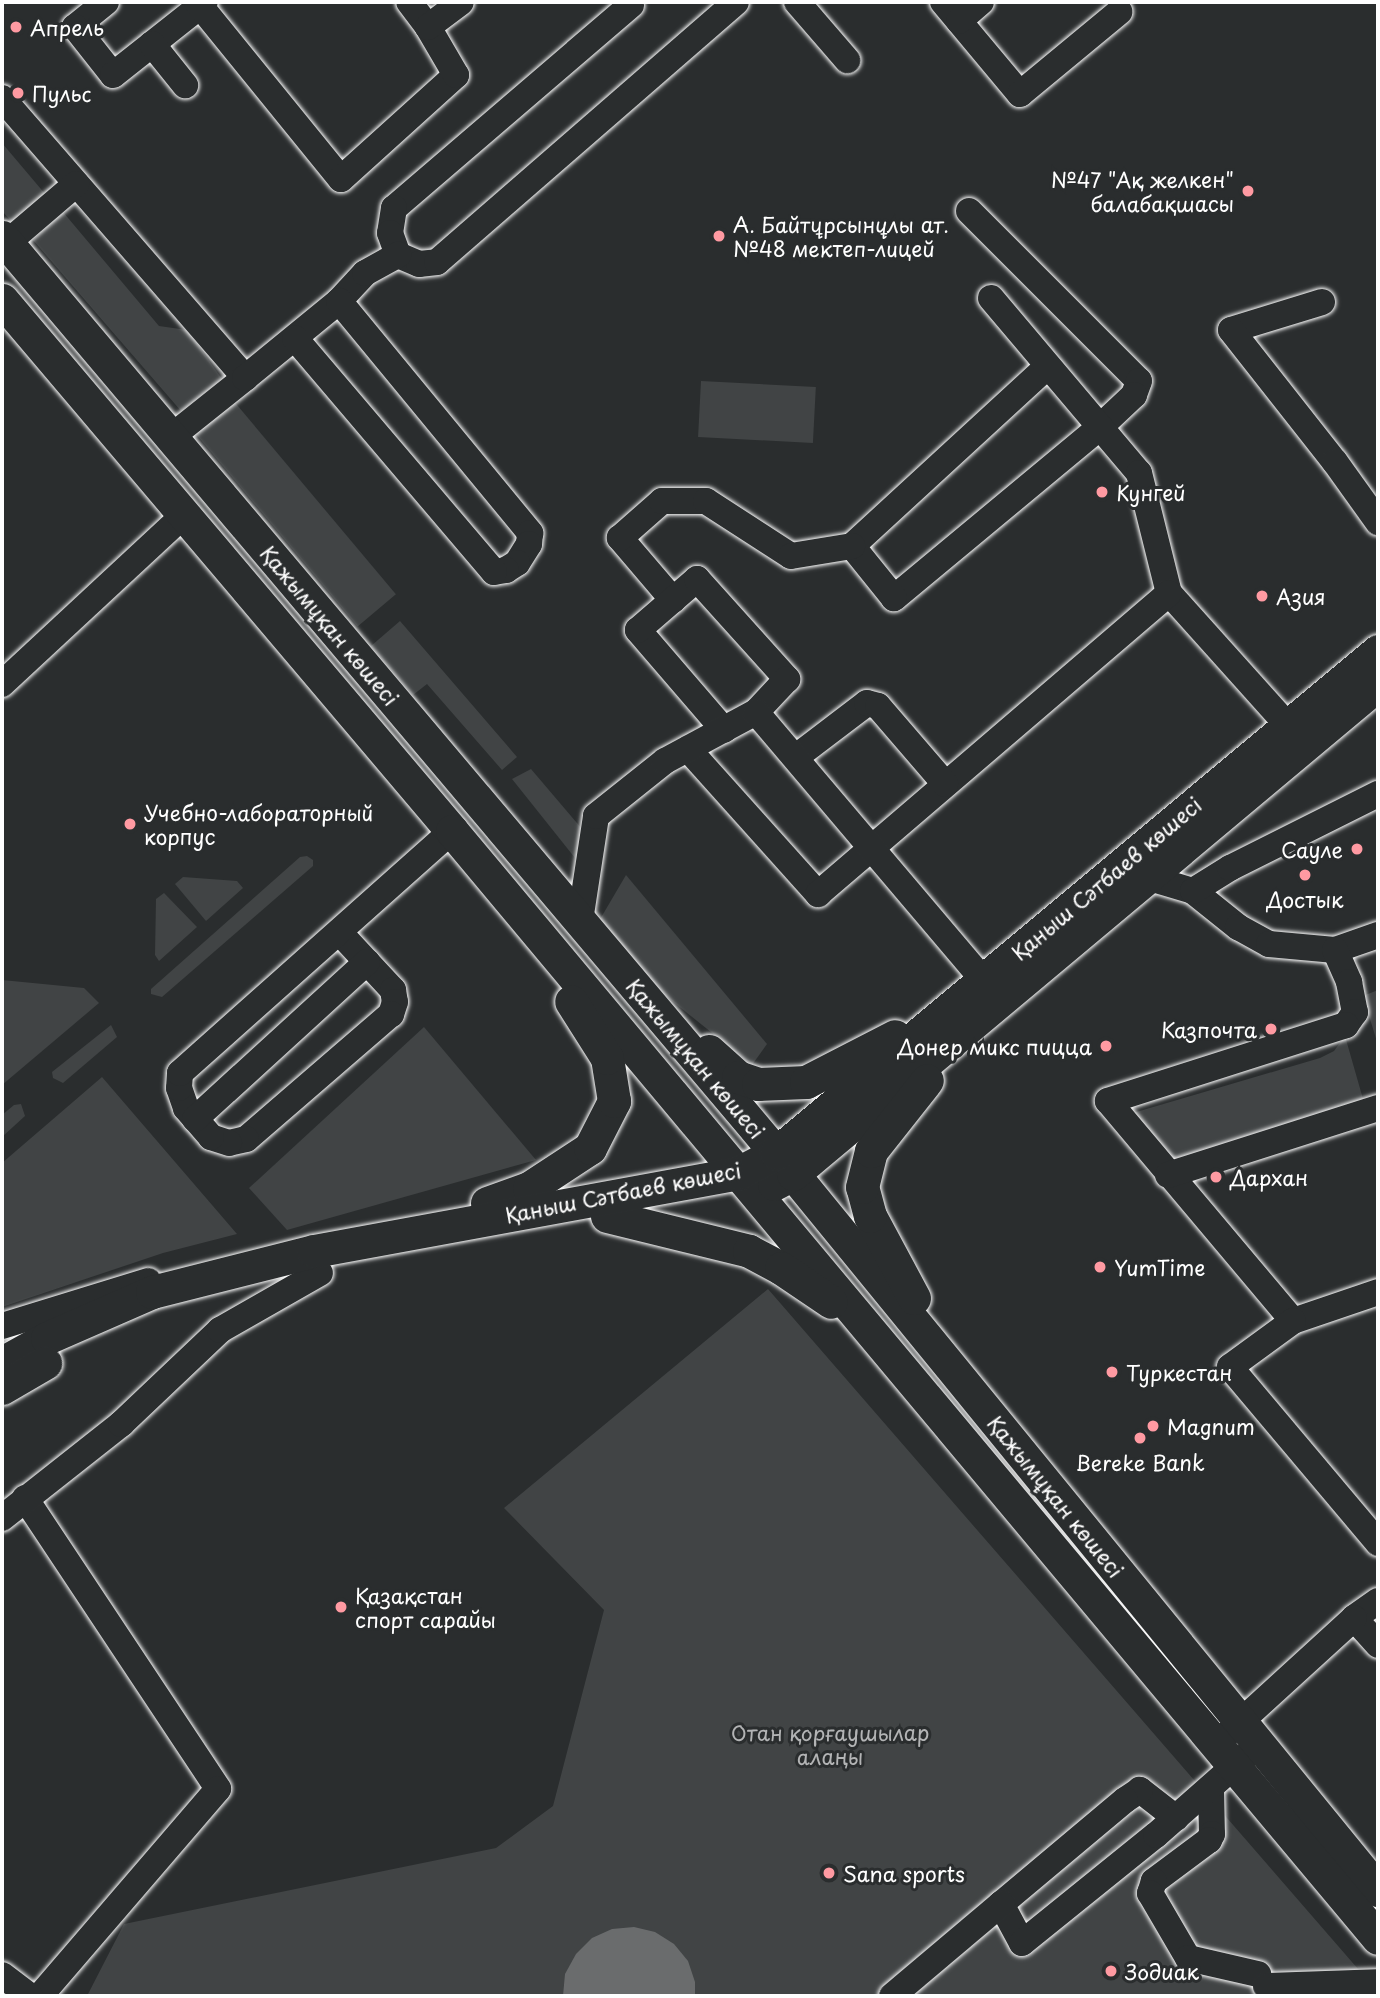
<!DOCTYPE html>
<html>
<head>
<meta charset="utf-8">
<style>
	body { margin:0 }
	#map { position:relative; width:1380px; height:1998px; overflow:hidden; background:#2a2d2e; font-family:"Playpen Sans",sans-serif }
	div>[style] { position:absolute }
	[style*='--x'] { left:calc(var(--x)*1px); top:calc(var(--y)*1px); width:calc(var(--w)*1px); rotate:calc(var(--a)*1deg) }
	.green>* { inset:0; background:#414445; transform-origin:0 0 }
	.water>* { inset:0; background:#6a6c6d }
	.roads { filter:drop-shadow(0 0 2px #fff) drop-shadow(0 0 2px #fff) }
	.minor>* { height:26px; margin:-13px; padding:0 13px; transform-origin:13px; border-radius:13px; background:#2a2d2e }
	.major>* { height:33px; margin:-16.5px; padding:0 16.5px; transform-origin:16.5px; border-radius:16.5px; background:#2a2d2e }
	.dots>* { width:19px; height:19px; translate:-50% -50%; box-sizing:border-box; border:4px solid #2a2d2e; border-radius:50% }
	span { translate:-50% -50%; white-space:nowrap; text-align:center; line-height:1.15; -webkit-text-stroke:6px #2a2d2e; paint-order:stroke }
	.poi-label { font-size:21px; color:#fff }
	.left { translate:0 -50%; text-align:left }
	.right { translate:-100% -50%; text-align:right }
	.street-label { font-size:21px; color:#fff }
	.park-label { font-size:21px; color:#b3b4b5 }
	.frame { position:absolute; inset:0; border:4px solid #fff; pointer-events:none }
</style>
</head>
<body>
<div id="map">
	<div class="green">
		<i style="clip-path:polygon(2px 143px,46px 195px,12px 222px,2px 211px)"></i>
		<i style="clip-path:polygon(63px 212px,159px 326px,187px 330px,222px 379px,181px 411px,33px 240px)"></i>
		<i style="left:701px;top:381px;width:115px;height:56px;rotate:3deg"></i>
		<i style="left:232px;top:399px;width:255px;height:50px;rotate:50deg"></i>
		<i style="clip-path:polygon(400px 621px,517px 757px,502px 770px,427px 684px,413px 695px,371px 646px)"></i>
		<i style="clip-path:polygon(531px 769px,588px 836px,583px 868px,512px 779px)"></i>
		<i style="clip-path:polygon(307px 856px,313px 860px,313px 866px,162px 997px,151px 994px,151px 989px,300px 857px)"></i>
		<i style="clip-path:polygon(626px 875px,767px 1044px,752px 1065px,651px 984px,599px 921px)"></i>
		<i style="clip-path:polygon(183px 877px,237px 881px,243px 888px,206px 921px,175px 884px)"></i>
		<i style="clip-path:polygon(164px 893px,197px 927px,159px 961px,155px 955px,156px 899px)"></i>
		<i style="clip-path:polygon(2px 980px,84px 988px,99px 1003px,2px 1085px)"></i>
		<i style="clip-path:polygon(1378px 990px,1378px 1045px,1363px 996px)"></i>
		<i style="clip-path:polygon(111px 1025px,117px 1037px,63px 1083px,53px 1078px,52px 1072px)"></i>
		<i style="clip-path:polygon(424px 1027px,536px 1160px,287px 1230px,249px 1188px)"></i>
		<i style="clip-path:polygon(1345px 1036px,1365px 1106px,1177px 1165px,1133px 1113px,1320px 1058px,1334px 1051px)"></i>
		<i style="clip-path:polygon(102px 1077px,237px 1234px,163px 1253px,2px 1307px,2px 1163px)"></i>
		<i style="clip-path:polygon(21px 1104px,25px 1116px,2px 1137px,2px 1115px,14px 1105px)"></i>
		<i style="clip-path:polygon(768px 1289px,1378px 1992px,1378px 1996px,87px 1996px,124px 1924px,496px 1848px,553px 1806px,604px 1610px,504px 1508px)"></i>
	</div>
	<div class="water">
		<i style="clip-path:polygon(634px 1927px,655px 1932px,674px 1944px,688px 1961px,695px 1982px,695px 1996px,563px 1996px,565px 1974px,576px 1954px,592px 1938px,612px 1929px)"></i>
	</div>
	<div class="roads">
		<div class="minor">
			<i style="--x:106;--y:2;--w:40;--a:141"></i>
			<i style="--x:75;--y:27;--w:61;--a:51.6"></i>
			<i style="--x:113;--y:75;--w:117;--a:-38.4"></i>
			<i style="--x:197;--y:2;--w:228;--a:50.9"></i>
			<i style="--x:341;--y:179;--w:155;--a:-42.1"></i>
			<i style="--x:456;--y:75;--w:56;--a:-120.3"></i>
			<i style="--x:428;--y:27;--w:31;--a:-127"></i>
			<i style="--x:797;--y:2;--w:77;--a:49.2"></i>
			<i style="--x:943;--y:2;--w:120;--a:50.1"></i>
			<i style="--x:1020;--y:94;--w:129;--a:-39.6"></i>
			<i style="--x:631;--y:5;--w:312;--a:139.4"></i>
			<i style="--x:394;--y:208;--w:25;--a:99"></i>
			<i style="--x:390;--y:233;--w:23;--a:70"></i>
			<i style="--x:398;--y:255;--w:23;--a:23"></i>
			<i style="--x:419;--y:264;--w:18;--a:-6"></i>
			<i style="--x:437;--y:262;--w:396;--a:-41"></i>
			<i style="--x:959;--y:21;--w:29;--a:-41"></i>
			<i style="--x:428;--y:27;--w:41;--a:-37.1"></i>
			<i style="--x:152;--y:44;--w:53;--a:51.2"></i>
			<i style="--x:2;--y:98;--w:371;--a:49"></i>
			<i style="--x:245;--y:378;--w:95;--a:141.4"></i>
			<i style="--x:969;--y:211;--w:240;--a:45"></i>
			<i style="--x:1139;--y:381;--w:15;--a:110"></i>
			<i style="--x:1134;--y:395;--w:47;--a:136.7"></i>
			<i style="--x:1100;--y:427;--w:268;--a:140.3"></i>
			<i style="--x:894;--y:598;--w:67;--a:-128.9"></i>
			<i style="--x:852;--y:546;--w:266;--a:-42.6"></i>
			<i style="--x:7;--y:243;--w:91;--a:-40.5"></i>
			<i style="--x:991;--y:298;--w:229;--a:49.8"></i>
			<i style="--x:1139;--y:473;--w:124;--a:76"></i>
			<i style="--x:1169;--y:593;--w:195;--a:48.1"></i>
			<i style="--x:339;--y:301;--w:38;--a:-47"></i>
			<i style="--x:365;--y:273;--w:38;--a:-29"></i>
			<i style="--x:1322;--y:302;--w:95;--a:162.9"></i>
			<i style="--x:1231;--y:330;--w:168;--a:51.8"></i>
			<i style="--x:1335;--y:462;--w:74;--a:54.4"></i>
			<i style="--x:245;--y:378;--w:122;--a:-39.3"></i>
			<i style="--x:339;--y:301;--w:301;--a:50.5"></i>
			<i style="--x:530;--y:533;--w:11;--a:95"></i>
			<i style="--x:529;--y:544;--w:22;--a:122"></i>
			<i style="--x:517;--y:563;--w:13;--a:148"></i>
			<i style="--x:506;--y:570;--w:12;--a:171"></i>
			<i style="--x:494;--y:572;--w:307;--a:-130.4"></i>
			<i style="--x:673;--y:600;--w:82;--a:-130.5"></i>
			<i style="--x:620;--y:538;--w:56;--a:-41.4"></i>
			<i style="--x:662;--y:501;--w:44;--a:0"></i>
			<i style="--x:706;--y:501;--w:101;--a:32.9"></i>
			<i style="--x:791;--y:556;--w:62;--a:-9.3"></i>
			<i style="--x:2;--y:684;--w:250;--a:-42.9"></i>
			<i style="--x:724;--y:730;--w:132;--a:-130.7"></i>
			<i style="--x:638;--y:630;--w:78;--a:-40.8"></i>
			<i style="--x:697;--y:579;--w:135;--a:48"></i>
			<i style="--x:787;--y:679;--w:45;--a:133.2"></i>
			<i style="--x:688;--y:749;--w:195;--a:48.1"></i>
			<i style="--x:818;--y:894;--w:462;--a:-40.6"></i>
			<i style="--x:796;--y:757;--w:89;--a:-37.3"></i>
			<i style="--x:867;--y:703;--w:11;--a:15"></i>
			<i style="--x:878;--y:706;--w:103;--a:49.3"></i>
			<i style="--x:1133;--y:873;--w:63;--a:16.7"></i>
			<i style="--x:1193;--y:891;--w:58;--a:38.7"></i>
			<i style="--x:1238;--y:927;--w:35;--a:29"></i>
			<i style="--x:1269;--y:944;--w:66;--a:5.2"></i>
			<i style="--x:1335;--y:950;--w:46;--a:-19.2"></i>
			<i style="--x:1193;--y:891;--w:44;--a:-31.9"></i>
			<i style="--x:1230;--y:868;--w:165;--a:-26.6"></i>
			<i style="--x:580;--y:921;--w:106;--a:-81.3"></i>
			<i style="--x:596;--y:816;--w:88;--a:-38.6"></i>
			<i style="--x:665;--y:761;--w:103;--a:-28.3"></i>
			<i style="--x:756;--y:712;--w:351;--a:49.7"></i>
			<i style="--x:340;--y:933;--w:78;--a:47.1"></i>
			<i style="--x:393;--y:990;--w:12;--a:81"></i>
			<i style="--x:395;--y:1002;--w:13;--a:108"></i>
			<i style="--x:391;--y:1014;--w:191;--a:139.2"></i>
			<i style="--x:246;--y:1139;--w:17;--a:167"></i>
			<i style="--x:229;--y:1143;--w:19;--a:-162"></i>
			<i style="--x:211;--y:1137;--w:38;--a:-131"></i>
			<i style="--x:186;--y:1108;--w:21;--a:-109"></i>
			<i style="--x:179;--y:1088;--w:15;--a:-86"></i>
			<i style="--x:180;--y:1073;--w:364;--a:-41.7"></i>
			<i style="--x:1335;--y:950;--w:35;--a:66"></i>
			<i style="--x:1349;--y:982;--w:31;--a:79"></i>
			<i style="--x:1355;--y:1012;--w:16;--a:125"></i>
			<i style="--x:1346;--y:1025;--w:250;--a:162.3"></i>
			<i style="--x:1108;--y:1101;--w:287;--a:49.9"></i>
			<i style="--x:1293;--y:1321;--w:90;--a:-18.8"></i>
			<i style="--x:195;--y:1119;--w:233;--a:-42.4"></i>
			<i style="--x:1168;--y:1175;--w:220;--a:-17.7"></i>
			<i style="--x:1293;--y:1321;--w:78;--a:143.9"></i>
			<i style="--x:1230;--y:1367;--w:230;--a:49.9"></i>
			<i style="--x:2;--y:1326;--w:153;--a:-17.1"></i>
			<i style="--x:25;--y:1498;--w:349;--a:56.4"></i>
			<i style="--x:218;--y:1789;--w:273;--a:130.7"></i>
			<i style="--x:2;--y:1518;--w:152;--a:-38.3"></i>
			<i style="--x:121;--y:1424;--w:137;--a:-43.5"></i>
			<i style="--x:220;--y:1330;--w:115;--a:-29.7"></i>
			<i style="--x:1378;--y:1601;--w:29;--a:145"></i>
			<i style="--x:1354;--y:1618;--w:36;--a:48"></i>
			<i style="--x:1226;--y:1735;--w:173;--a:-42.4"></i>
			<i style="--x:1211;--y:1788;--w:46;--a:88.8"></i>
			<i style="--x:1212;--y:1834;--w:7;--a:117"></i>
			<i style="--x:1209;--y:1840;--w:69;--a:143.3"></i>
			<i style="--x:1154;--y:1881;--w:13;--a:108"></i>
			<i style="--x:1150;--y:1893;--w:75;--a:59.7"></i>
			<i style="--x:1188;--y:1958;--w:72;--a:12.9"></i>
			<i style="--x:1176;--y:1818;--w:46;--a:-142.1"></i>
			<i style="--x:1140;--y:1790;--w:18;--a:146"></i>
			<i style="--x:1125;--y:1800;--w:162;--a:140"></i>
			<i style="--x:1001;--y:1904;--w:44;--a:61.7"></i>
			<i style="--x:1022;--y:1943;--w:172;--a:-38.9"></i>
			<i style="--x:1156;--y:1835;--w:124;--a:-41.4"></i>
			<i style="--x:2;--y:1975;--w:35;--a:37"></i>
			<i style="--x:1266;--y:1986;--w:112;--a:-2"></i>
			<i style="--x:892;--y:1996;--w:143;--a:-40.2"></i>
		</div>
		<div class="major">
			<i style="--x:2;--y:237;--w:1199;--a:49.8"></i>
			<i style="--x:776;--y:1153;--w:952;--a:50.76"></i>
			<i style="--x:2;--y:300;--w:696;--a:49.72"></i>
			<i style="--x:452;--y:831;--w:1443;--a:50.09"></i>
			<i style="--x:709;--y:1051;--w:39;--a:42"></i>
			<i style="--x:738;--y:1077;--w:21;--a:19"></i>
			<i style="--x:758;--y:1084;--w:48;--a:-2.4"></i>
			<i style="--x:806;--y:1082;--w:100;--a:-27.3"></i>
			<i style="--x:774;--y:1184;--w:21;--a:-28"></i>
			<i style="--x:793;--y:1174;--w:763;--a:-39.95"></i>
			<i style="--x:487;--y:1203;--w:45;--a:-19.7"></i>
			<i style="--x:529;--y:1188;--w:73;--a:-33.3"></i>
			<i style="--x:590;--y:1148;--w:53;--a:-62.9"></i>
			<i style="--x:614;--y:1101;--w:44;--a:-99.2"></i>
			<i style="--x:607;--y:1058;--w:67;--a:-122.3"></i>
			<i style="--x:607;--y:1216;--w:146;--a:13.8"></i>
			<i style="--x:749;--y:1251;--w:36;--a:28"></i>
			<i style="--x:781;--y:1268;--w:60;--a:34.2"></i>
			<i style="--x:914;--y:1298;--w:93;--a:-118.2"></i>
			<i style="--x:870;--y:1216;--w:30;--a:-105"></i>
			<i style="--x:862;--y:1187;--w:37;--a:-76"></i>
			<i style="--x:871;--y:1151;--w:90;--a:-51.7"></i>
			<i style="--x:2;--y:1363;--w:51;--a:-29.1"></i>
			<i style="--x:47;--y:1338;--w:115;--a:-23.7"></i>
			<i style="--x:152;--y:1292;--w:167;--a:-14.2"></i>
			<i style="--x:314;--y:1251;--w:431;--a:-10.4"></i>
			<i style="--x:738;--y:1173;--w:43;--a:-27.8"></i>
			<i style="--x:776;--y:1153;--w:784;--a:-39.82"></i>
			<i style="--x:2;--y:1388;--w:50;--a:-30.2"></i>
		</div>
	</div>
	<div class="dots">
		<i style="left:16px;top:27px;background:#ff9aa2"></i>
		<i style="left:18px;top:93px;background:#ff9aa2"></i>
		<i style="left:1248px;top:191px;background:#ff9aa2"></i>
		<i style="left:719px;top:236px;background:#ff9aa2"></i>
		<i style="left:1102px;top:492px;background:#ff9aa2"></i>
		<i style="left:1262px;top:596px;background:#ff9aa2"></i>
		<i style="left:130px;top:824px;background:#ff9aa2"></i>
		<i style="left:1357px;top:849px;background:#ff9aa2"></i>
		<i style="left:1305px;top:875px;background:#ff9aa2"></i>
		<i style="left:1271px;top:1029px;background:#ff9aa2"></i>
		<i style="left:1106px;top:1046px;background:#ff9aa2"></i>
		<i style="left:1216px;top:1177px;background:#ff9aa2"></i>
		<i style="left:1100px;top:1267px;background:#ff9aa2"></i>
		<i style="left:1112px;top:1372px;background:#ff9aa2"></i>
		<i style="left:1153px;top:1426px;background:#ff9aa2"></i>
		<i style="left:1140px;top:1438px;background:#ff9aa2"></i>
		<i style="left:341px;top:1607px;background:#ff9aa2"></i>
		<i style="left:829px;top:1873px;background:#ff9aa2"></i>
		<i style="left:1111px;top:1971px;background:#ff9aa2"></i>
	</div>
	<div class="poi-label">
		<span class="left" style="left:30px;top:27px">Апрель</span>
		<span class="left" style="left:32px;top:93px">Пульс</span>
		<span class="right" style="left:1234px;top:191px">№47 "Ақ желкен"<br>балабақшасы</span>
		<span class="left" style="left:733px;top:236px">А. Байтұрсынұлы ат.<br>№48 мектеп-лицей</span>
		<span class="left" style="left:1116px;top:492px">Кунгей</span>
		<span class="left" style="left:1276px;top:596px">Азия</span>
		<span class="left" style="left:144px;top:824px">Учебно-лабораторный<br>корпус</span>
		<span class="right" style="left:1343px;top:849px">Сауле</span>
		<span style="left:1305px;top:899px">Достык</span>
		<span class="right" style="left:1257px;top:1029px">Казпочта</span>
		<span class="right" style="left:1092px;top:1046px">Донер микс пицца</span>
		<span class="left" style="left:1230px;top:1177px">Дархан</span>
		<span class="left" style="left:1114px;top:1267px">YumTime</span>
		<span class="left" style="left:1126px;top:1372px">Туркестан</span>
		<span class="left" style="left:1167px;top:1426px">Magnum</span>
		<span style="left:1140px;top:1462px">Bereke Bank</span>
		<span class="left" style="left:355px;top:1607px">Қазақстан<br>спорт сарайы</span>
		<span class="left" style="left:843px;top:1873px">Sana sports</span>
		<span class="left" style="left:1125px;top:1971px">Зодиак</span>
	</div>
	<div class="street-label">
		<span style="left:330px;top:625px;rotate:50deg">Қажымұқан көшесі</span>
		<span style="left:1106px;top:878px;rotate:-40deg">Қаныш Сәтбаев көшесі</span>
		<span style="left:696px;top:1058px;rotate:50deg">Қажымұқан көшесі</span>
		<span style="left:623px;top:1192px;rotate:-11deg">Қаныш Сәтбаев көшесі</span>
		<span style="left:1056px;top:1496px;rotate:51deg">Қажымұқан көшесі</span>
	</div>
	<div class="park-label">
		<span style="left:830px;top:1744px">Отан қорғаушылар<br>алаңы</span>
	</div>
	<div class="frame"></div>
</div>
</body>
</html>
